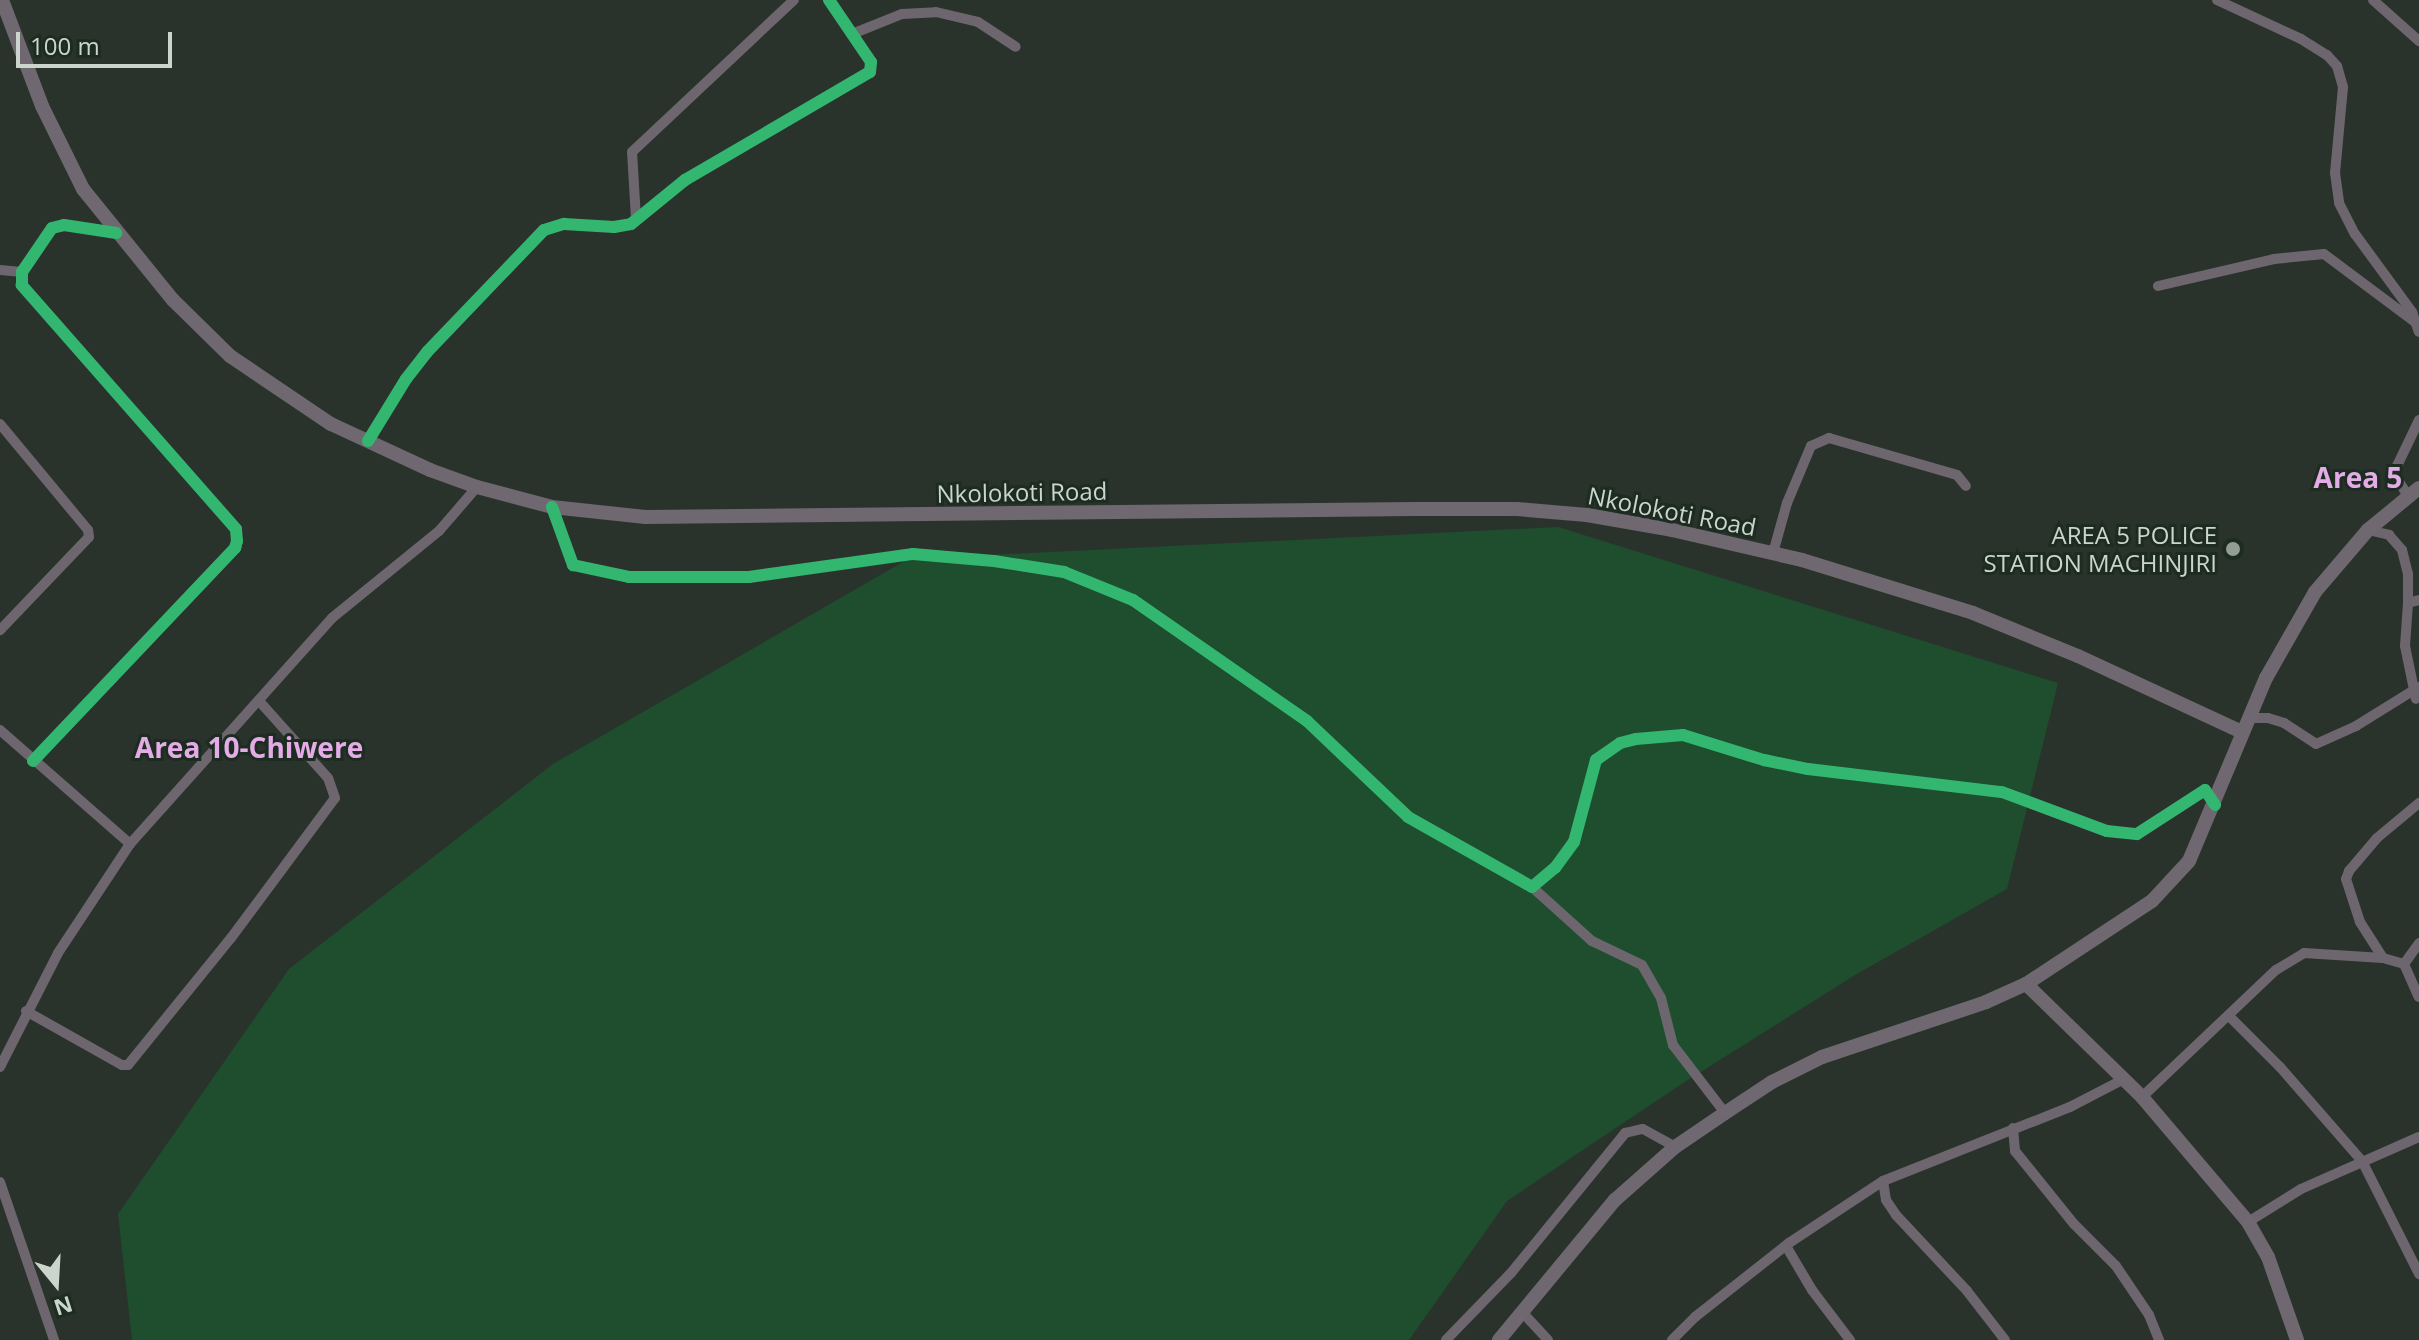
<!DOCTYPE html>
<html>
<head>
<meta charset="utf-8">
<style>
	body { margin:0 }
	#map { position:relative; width:2419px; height:1340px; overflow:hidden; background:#2a322c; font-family:"Open Sans",sans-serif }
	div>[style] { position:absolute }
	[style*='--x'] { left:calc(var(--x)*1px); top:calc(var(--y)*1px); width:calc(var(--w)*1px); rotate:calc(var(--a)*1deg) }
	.green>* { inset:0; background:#1e4e2e }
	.street>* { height:10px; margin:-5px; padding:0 5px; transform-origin:5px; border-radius:5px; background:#6d666e }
	.secondary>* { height:14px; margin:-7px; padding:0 7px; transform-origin:7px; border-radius:7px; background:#6f6870 }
	.cycleway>* { height:12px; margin:-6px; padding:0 6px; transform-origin:6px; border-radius:6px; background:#33b770 }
	.dots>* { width:22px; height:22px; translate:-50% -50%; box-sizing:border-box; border:4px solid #1d2c21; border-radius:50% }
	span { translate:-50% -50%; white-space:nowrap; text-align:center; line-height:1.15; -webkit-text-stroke:6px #1d2c21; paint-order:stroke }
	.street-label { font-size:24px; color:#cbd5cd }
	.poi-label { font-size:24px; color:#cbd5cd }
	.right { translate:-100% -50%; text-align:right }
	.quarter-label { font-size:28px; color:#e4ace6; font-weight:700 }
	.north { position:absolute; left:16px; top:1244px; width:80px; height:80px; -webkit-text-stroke:6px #1d2c21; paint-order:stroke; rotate:162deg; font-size:22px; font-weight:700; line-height:32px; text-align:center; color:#cbd5cd }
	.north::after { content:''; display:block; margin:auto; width:28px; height:36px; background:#cbd5cd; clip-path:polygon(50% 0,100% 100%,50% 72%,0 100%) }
	.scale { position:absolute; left:16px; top:32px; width:156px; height:36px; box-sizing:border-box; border:4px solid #cbd5cd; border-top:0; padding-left:10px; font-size:24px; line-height:28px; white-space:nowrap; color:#cbd5cd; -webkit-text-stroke:6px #1d2c21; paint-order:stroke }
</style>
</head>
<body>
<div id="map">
	<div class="green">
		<i style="clip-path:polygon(1558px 527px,2058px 683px,2007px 889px,1855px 975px,1680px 1085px,1507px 1201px,1409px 1340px,132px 1340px,118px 1214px,289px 969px,553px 764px,908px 559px)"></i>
	</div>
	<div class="street">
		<i style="--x:2217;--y:0;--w:93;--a:24.9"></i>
		<i style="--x:2301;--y:39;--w:31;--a:32"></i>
		<i style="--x:2327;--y:55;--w:15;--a:48"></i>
		<i style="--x:2337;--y:66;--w:22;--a:74"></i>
		<i style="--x:2343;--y:87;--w:86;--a:95.3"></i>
		<i style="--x:2335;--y:173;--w:30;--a:82"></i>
		<i style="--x:2339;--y:203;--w:35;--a:63"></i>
		<i style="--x:2355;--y:234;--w:97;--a:53.8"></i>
		<i style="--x:2412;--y:312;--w:21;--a:71"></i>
		<i style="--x:2373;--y:0;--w:62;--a:41.7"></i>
		<i style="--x:852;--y:34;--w:54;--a:-21.8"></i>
		<i style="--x:902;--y:14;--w:34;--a:-3"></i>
		<i style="--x:936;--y:12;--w:43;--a:13.4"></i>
		<i style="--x:978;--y:22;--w:45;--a:33.3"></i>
		<i style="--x:636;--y:219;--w:67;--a:-93.4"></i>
		<i style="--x:632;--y:152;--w:222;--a:-43.2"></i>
		<i style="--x:0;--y:270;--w:22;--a:5"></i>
		<i style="--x:2158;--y:286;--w:119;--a:-13.1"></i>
		<i style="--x:2274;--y:259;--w:50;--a:-5.7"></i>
		<i style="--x:2324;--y:254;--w:114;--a:36.8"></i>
		<i style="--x:0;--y:424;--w:138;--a:50.3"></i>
		<i style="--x:88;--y:530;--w:7;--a:82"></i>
		<i style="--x:89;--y:537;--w:129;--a:133.7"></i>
		<i style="--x:368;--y:441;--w:73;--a:-58.5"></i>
		<i style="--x:406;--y:379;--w:34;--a:-52"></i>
		<i style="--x:427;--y:352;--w:169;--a:-46.2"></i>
		<i style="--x:544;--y:230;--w:21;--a:-17"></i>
		<i style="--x:564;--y:224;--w:50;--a:3.4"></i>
		<i style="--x:614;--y:227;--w:17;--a:-10"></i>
		<i style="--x:631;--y:224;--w:70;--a:-39.2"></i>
		<i style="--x:685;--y:180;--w:214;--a:-30.3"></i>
		<i style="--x:870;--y:72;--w:10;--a:-84"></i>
		<i style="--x:871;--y:62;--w:75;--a:-124.1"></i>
		<i style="--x:2408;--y:496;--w:22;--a:-122"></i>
		<i style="--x:2396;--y:477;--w:11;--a:-85"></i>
		<i style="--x:2397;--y:466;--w:51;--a:-64.4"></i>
		<i style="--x:552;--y:507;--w:62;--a:70.1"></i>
		<i style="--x:573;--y:565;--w:57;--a:12.1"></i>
		<i style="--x:629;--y:577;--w:120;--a:0"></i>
		<i style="--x:749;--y:577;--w:166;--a:-8"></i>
		<i style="--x:913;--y:554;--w:81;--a:4.9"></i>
		<i style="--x:994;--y:561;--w:71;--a:8.9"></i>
		<i style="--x:1064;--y:572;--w:74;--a:22.1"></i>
		<i style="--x:1133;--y:600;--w:212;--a:34.8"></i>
		<i style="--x:1307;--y:721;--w:139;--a:43.5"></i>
		<i style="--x:1408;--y:817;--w:142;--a:29.4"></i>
		<i style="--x:1532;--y:887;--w:30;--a:-40"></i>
		<i style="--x:1555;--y:868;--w:32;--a:-54"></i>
		<i style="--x:1574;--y:842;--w:85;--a:-75"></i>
		<i style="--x:1596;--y:760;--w:29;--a:-35"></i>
		<i style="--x:1620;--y:743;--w:16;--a:-14"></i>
		<i style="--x:1636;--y:739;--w:47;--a:-4.9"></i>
		<i style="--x:1683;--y:735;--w:85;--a:17.2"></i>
		<i style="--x:1764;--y:760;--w:45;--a:11.6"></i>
		<i style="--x:1808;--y:769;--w:195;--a:6.8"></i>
		<i style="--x:2002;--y:792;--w:112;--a:20.4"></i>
		<i style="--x:2107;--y:831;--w:30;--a:6"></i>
		<i style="--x:2137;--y:834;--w:81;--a:-32.9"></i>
		<i style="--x:2205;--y:790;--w:18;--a:56"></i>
		<i style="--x:2368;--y:530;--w:22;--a:13"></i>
		<i style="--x:2389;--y:535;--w:20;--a:49"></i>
		<i style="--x:2402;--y:550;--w:25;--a:76"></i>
		<i style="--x:2408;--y:574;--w:29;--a:90"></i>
		<i style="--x:2408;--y:603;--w:11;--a:-15"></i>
		<i style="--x:1773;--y:553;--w:52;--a:-74.4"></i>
		<i style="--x:1787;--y:503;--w:62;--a:-67.2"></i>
		<i style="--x:1811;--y:446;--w:20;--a:-24"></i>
		<i style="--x:1829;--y:438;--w:133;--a:16.1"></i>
		<i style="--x:1957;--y:475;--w:14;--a:51"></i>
		<i style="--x:2408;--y:603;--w:43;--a:94"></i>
		<i style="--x:2405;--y:646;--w:54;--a:78.3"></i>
		<i style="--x:2248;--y:718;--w:20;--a:0"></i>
		<i style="--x:2268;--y:718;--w:17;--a:17"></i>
		<i style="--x:2284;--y:723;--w:38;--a:33"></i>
		<i style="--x:2316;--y:744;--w:44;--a:-24.2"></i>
		<i style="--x:2356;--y:726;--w:74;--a:-31.8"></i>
		<i style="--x:0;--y:730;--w:173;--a:41.2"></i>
		<i style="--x:33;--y:761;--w:294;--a:-46.5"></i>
		<i style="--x:235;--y:548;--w:7;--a:-74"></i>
		<i style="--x:237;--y:541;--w:12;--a:-95"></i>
		<i style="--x:236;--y:529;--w:325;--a:-131.3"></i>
		<i style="--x:22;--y:285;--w:13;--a:-90"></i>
		<i style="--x:22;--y:272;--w:53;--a:-55.7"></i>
		<i style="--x:52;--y:228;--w:12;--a:-14"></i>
		<i style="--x:64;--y:225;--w:53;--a:8.7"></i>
		<i style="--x:1532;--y:887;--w:81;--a:42"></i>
		<i style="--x:1592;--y:941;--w:55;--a:25.6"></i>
		<i style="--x:1642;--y:965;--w:38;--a:60"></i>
		<i style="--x:1661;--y:998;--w:49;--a:75.7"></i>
		<i style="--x:1673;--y:1045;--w:86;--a:52.6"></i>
		<i style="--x:2383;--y:958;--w:43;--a:-122.6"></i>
		<i style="--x:2360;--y:922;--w:45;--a:-108"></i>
		<i style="--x:2346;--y:879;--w:9;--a:-69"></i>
		<i style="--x:2349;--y:871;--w:43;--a:-49.7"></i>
		<i style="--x:2377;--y:838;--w:55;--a:-39.8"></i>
		<i style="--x:2404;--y:964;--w:36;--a:66"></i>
		<i style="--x:2404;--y:964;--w:26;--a:-54"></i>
		<i style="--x:26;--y:1011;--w:110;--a:29.4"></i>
		<i style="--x:122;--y:1065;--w:6;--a:0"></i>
		<i style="--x:128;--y:1065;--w:164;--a:-51"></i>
		<i style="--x:231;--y:938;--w:174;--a:-53.4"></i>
		<i style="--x:335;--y:798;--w:21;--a:-109"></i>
		<i style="--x:328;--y:778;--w:102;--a:-131.8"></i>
		<i style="--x:2230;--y:1017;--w:71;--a:45"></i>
		<i style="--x:2280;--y:1067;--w:125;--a:48.9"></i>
		<i style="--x:2362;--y:1161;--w:127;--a:63.2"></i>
		<i style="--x:0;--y:1067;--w:128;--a:-63"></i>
		<i style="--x:58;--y:953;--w:131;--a:-56.6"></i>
		<i style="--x:130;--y:844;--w:303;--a:-48.2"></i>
		<i style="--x:332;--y:618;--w:138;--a:-39.1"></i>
		<i style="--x:439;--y:531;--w:58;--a:-49.2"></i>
		<i style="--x:2142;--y:1097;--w:185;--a:-43.5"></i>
		<i style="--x:2276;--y:970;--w:33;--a:-31"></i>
		<i style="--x:2304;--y:953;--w:79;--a:3.6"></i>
		<i style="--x:2383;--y:958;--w:22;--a:16"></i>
		<i style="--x:2013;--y:1128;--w:23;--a:85"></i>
		<i style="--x:2015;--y:1151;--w:94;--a:51.1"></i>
		<i style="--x:2074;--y:1224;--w:59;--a:45"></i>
		<i style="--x:2116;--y:1266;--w:59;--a:56"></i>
		<i style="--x:2149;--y:1315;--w:27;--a:68"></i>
		<i style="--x:1883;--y:1181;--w:19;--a:81"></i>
		<i style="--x:1886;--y:1200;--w:18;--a:56"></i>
		<i style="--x:1896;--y:1215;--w:104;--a:46.9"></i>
		<i style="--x:1967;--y:1291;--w:62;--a:52.2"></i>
		<i style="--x:0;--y:1182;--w:167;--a:71.1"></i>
		<i style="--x:2248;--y:1222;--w:62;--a:-31.9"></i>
		<i style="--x:2301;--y:1189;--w:129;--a:-23.8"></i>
		<i style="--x:1786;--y:1246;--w:51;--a:59.4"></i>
		<i style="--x:1812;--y:1290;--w:63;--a:52.8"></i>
		<i style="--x:1522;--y:1312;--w:38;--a:47"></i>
		<i style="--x:1446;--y:1340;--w:93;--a:-45.9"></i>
		<i style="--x:1511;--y:1273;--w:181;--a:-50.8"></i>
		<i style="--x:1625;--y:1133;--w:18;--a:-13"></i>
		<i style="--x:1643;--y:1129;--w:37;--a:29"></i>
		<i style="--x:1672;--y:1340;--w:33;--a:-45"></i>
		<i style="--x:1695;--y:1317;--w:120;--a:-38.2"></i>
		<i style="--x:1789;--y:1243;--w:113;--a:-33.4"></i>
		<i style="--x:1883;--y:1181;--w:201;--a:-21.6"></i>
		<i style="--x:2070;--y:1107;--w:59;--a:-27.4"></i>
	</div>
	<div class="secondary">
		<i style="--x:2;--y:0;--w:113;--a:69.3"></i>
		<i style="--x:42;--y:106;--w:93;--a:63.7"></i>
		<i style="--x:83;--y:189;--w:143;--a:51"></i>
		<i style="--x:173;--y:300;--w:80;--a:44.5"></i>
		<i style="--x:230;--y:356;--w:122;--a:34"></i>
		<i style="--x:331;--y:424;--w:109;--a:24.9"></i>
		<i style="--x:430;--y:470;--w:50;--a:19.9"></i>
		<i style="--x:477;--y:487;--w:78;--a:14.9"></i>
		<i style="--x:552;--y:507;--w:94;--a:6.1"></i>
		<i style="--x:645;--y:517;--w:769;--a:-0.6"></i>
		<i style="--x:1414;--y:509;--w:103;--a:0"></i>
		<i style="--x:1517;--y:509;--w:70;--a:4.9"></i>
		<i style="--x:1587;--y:515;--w:86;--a:10"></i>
		<i style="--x:1672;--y:530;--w:133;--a:13"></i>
		<i style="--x:1802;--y:560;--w:179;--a:17.2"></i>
		<i style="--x:1973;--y:613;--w:113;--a:22.3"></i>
		<i style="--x:2078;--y:656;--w:181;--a:24.9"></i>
		<i style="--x:2026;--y:984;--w:162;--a:44.2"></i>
		<i style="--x:2142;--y:1097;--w:164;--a:49.7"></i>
		<i style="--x:2248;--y:1222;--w:40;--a:60.3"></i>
		<i style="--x:2268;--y:1257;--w:88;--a:70.7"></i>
		<i style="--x:1499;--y:1340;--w:182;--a:-50.4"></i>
		<i style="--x:1615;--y:1200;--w:80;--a:-41.5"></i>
		<i style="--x:1675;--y:1147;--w:60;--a:-34.2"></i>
		<i style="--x:1725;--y:1113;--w:56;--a:-33.4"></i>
		<i style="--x:1772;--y:1082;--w:56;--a:-26.6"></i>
		<i style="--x:1822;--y:1057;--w:173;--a:-18.5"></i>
		<i style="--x:1986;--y:1002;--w:44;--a:-24.2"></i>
		<i style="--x:2026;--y:984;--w:151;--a:-33.4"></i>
		<i style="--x:2152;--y:901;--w:54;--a:-47.2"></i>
		<i style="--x:2189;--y:861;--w:199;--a:-67.2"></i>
		<i style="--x:2266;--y:678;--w:99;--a:-60.3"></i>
		<i style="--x:2315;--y:592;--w:82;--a:-49.5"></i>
		<i style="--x:2368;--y:530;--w:66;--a:-39.5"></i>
	</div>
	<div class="cycleway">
		<i style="--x:368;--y:441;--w:73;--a:-58.5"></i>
		<i style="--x:406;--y:379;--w:34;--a:-52"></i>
		<i style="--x:427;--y:352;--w:169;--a:-46.2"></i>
		<i style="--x:544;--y:230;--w:21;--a:-17"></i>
		<i style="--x:564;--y:224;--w:50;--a:3.4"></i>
		<i style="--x:614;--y:227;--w:17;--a:-10"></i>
		<i style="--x:631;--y:224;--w:70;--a:-39.2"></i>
		<i style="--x:685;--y:180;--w:214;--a:-30.3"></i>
		<i style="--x:870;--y:72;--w:10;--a:-84"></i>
		<i style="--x:871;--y:62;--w:75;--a:-124.1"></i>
		<i style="--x:552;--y:507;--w:62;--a:70.1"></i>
		<i style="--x:573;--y:565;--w:57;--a:12.1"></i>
		<i style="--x:629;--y:577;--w:120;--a:0"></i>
		<i style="--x:749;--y:577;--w:166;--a:-8"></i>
		<i style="--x:913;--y:554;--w:81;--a:4.9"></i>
		<i style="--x:994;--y:561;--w:71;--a:8.9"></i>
		<i style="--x:1064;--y:572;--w:74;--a:22.1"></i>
		<i style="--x:1133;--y:600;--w:212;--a:34.8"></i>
		<i style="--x:1307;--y:721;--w:139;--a:43.5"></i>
		<i style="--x:1408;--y:817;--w:142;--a:29.4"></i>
		<i style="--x:1532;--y:887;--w:30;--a:-40"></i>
		<i style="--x:1555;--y:868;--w:32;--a:-54"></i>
		<i style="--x:1574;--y:842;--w:85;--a:-75"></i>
		<i style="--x:1596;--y:760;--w:29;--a:-35"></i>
		<i style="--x:1620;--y:743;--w:16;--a:-14"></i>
		<i style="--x:1636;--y:739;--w:47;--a:-4.9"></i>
		<i style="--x:1683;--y:735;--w:85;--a:17.2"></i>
		<i style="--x:1764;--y:760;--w:45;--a:11.6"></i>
		<i style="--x:1808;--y:769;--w:195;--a:6.8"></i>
		<i style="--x:2002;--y:792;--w:112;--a:20.4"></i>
		<i style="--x:2107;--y:831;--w:30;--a:6"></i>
		<i style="--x:2137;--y:834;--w:81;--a:-32.9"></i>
		<i style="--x:2205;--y:790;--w:18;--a:56"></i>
		<i style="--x:33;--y:761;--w:294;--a:-46.5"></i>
		<i style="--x:235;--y:548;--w:7;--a:-74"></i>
		<i style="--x:237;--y:541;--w:12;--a:-95"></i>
		<i style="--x:236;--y:529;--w:325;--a:-131.3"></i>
		<i style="--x:22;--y:285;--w:13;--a:-90"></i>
		<i style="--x:22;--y:272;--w:53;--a:-55.7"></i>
		<i style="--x:52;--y:228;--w:12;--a:-14"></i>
		<i style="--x:64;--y:225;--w:53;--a:8.7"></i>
	</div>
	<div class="dots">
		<i style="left:2233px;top:549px;background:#939c95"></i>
	</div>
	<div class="street-label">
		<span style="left:1022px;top:492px;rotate:-1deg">Nkolokoti Road</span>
		<span style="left:1672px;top:511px;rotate:11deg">Nkolokoti Road</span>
	</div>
	<div class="poi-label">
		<span class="right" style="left:2217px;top:549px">AREA 5 POLICE<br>STATION MACHINJIRI</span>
	</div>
	<div class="quarter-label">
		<span style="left:2358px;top:477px">Area 5</span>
		<span style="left:249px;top:747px">Area 10-Chiwere</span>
	</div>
	<div class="north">N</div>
	<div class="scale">100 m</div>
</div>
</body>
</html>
